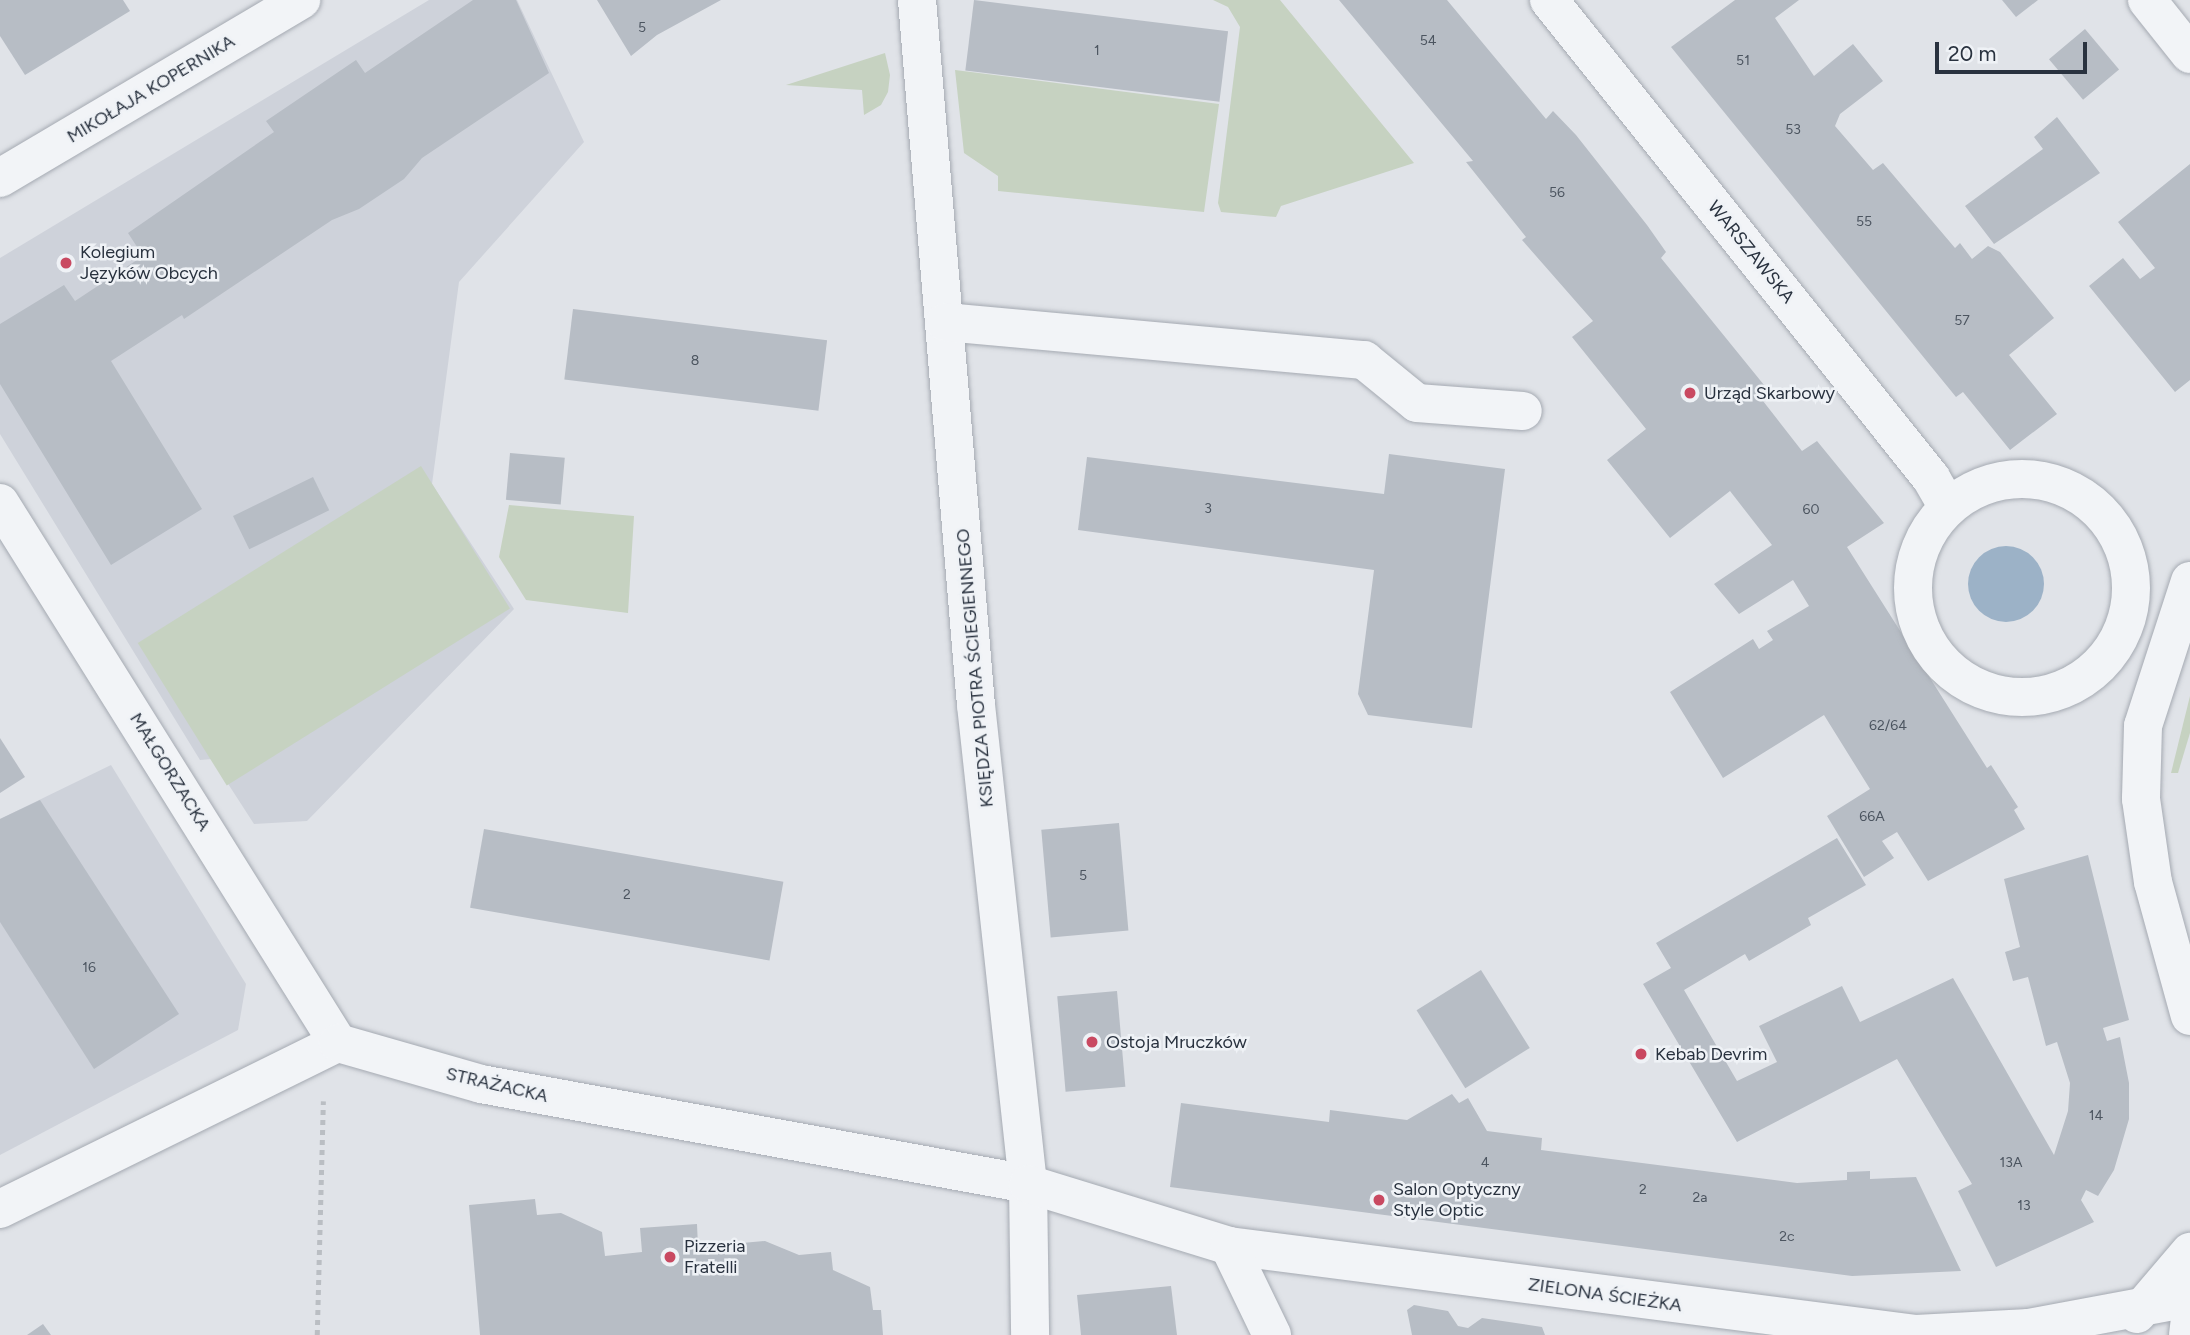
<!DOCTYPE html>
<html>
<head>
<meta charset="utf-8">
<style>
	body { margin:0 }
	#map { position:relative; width:2190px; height:1335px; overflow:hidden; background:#e0e3e8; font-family:Figtree,sans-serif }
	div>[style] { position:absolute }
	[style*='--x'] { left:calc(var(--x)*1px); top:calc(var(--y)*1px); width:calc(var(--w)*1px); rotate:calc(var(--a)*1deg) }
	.built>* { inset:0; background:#ced2da }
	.green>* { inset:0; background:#c6d2c1; transform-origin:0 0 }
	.water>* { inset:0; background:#9cb2c7 }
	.round { border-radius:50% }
	.building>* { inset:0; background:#b7bdc5; transform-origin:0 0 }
	.path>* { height:4.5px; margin-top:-2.25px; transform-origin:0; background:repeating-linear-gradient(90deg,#babec3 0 5px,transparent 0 10px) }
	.roads { filter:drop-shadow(0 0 2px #a5aab2) drop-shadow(0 0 2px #a5aab2) }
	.minor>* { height:38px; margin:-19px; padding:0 19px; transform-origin:19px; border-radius:19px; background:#f2f4f7 }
	.minor>.ring { margin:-19px; padding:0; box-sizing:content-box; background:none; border:38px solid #f2f4f7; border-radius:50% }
	.dots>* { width:19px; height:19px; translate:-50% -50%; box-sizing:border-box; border:4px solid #eff2f6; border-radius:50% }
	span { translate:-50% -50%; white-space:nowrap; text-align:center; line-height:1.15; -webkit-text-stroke:5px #eff2f6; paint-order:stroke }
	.number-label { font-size:14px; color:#4c5560 }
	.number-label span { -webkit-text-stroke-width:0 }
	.street-label { font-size:18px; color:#29323f }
	.poi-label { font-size:18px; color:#29323f }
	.left { translate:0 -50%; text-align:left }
	.scale { position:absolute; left:1935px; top:42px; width:152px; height:32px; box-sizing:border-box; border:4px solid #29323f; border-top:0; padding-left:9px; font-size:21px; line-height:24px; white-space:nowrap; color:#29323f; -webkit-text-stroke:5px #eff2f6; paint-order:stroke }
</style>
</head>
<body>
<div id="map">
	<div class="built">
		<i style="clip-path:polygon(429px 0,517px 0,584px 142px,459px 282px,432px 484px,514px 609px,307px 821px,254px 824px,212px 759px,200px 760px,0 434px,0 258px)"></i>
		<i style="clip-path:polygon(111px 765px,246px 984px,238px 1030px,0 1155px,0 819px)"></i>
	</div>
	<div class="green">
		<i style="clip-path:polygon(1213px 0,1280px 0,1414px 163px,1281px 206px,1276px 217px,1221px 212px,1218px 203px,1240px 27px,1228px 7px)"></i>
		<i style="clip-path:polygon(885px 53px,890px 75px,888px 92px,881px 105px,864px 115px,862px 90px,786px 85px)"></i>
		<i style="clip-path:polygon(955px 70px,1219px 104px,1204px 212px,998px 191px,998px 176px,964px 153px)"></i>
		<i style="left:421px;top:466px;width:168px;height:334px;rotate:58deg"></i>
		<i style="clip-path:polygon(509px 505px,634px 516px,628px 613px,526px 600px,499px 557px)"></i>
		<i style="clip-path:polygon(2190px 696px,2190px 733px,2178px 773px,2171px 773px)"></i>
	</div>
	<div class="water">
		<i class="round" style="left:1968px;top:546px;width:76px;height:76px"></i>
	</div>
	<div class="building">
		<i style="clip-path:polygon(0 0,123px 0,130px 11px,25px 75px,0 36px)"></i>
		<i style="clip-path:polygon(473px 0,516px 0,549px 73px,422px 158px,404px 179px,359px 209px,332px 220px,184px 319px,182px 315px,111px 361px,202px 509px,111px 565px,0 384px,0 324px,64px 285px,75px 301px,143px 256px,128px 233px,274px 132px,266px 121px,356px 60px,365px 73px)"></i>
		<i style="clip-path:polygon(597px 0,721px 0,657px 35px,631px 56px)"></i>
		<i style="left:974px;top:0;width:256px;height:71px;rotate:7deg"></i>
		<i style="clip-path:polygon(1339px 0,1447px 0,1546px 119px,1553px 111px,1576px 135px,1647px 225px,1666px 252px,1661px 258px,1764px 385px,1763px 401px,1802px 451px,1817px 441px,1884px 523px,1847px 547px,1987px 768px,1991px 765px,2018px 807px,2014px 810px,2025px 829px,1928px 881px,1897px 832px,1882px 841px,1894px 858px,1864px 877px,1827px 816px,1870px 789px,1824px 715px,1723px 778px,1670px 692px,1753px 639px,1759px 649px,1773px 640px,1767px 631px,1809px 606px,1793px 580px,1739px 614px,1714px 584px,1772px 545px,1730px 491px,1670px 538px,1607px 460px,1646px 429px,1572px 337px,1593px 321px,1522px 240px,1526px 237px,1466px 162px,1473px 161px)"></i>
		<i style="clip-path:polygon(1735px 0,1799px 0,1775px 18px,1814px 76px,1853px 44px,1883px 81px,1840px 114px,1835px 126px,1873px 170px,1883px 163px,1955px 248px,1960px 243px,1972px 259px,1988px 246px,2000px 252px,2054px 318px,2009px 355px,2057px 414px,2010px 450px,1963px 392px,1956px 397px,1671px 47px)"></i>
		<i style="clip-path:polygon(2002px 0,2038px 0,2016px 17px)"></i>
		<i style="left:2085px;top:29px;width:53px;height:47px;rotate:50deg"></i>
		<i style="clip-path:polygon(2057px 117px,2100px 173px,1994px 244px,1965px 206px,2043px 149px,2034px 137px)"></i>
		<i style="clip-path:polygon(2190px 164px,2190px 380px,2175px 392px,2089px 286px,2123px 258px,2140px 279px,2155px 268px,2118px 222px)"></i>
		<i style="left:573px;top:309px;width:256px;height:71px;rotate:7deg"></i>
		<i style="left:510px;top:453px;width:55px;height:47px;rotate:5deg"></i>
		<i style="clip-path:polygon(1389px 454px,1505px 469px,1472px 728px,1368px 715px,1358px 694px,1374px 570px,1078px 530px,1087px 457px,1384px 494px)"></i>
		<i style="left:313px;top:477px;width:37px;height:89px;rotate:64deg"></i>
		<i style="clip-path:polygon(0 738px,25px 777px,0 793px)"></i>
		<i style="clip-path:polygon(40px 800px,179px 1014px,94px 1069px,0 922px,0 819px)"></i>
		<i style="left:1119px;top:823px;width:108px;height:78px;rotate:85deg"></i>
		<i style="left:484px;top:829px;width:304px;height:80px;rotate:10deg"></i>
		<i style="clip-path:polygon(1837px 838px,1866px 885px,1808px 918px,1811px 925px,1749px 961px,1745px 954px,1684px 990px,1737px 1081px,1777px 1062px,1759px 1026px,1842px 986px,1860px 1022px,1953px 978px,2054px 1155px,2068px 1111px,2070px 1083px,2057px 1042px,2046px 1046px,2028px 977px,2013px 981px,2005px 952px,2020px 947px,2004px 879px,2088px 855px,2129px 1020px,2103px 1028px,2107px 1041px,2120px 1037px,2129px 1083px,2129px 1119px,2114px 1170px,2098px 1196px,2086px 1190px,2081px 1200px,2094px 1222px,1996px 1267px,1958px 1191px,1972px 1184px,1897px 1059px,1737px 1142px,1643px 984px,1671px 968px,1656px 943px)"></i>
		<i style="left:1481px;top:970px;width:92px;height:76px;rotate:58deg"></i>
		<i style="left:1117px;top:991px;width:96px;height:60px;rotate:85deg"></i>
		<i style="clip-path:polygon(1452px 1094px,1459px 1103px,1468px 1098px,1487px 1131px,1542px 1138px,1541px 1150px,1797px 1183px,1847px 1180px,1847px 1172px,1870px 1171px,1870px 1179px,1916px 1177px,1961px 1271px,1852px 1276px,1170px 1187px,1181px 1103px,1329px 1122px,1330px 1110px,1407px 1120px)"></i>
		<i style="clip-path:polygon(535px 1199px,537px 1215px,561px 1213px,602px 1232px,605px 1256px,642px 1252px,640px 1228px,697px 1224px,698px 1247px,765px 1241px,799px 1255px,831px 1252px,833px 1270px,870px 1287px,873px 1310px,881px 1310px,883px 1335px,480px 1335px,469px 1205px)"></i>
		<i style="clip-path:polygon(1171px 1286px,1177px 1335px,1081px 1335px,1077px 1295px)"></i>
		<i style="clip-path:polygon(1414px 1305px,1448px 1311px,1458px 1326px,1468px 1328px,1482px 1318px,1542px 1327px,1545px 1335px,1412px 1335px,1407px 1310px)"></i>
		<i style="clip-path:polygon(43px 1324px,51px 1335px,27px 1335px)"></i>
	</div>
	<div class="path">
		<i style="--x:317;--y:1335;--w:234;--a:-88.5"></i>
	</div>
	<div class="roads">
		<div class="minor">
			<i style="--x:917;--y:0;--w:707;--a:85.22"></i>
			<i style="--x:976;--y:705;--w:482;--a:83.8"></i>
			<i style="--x:1028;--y:1184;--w:151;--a:89.2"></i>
			<i style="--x:1549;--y:0;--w:612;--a:51.37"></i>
			<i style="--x:1931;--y:478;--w:34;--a:60"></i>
			<i style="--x:2147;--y:0;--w:69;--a:51.5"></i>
			<i style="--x:0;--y:178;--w:350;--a:-30.6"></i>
			<i style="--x:945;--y:322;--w:421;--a:5.2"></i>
			<i style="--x:1364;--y:360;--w:68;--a:39.1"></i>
			<i style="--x:1417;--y:403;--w:106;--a:4.3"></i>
			<i class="ring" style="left:1913px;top:479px;width:180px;height:180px"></i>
			<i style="--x:0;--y:503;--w:637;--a:57.96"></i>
			<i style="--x:2190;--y:581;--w:152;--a:108"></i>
			<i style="--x:2143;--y:726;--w:73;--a:91.6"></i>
			<i style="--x:2141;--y:799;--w:84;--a:81.8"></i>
			<i style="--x:2153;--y:882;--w:139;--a:74.6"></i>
			<i style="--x:0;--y:1209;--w:377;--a:-26.2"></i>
			<i style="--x:338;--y:1043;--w:149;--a:16"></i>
			<i style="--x:481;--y:1084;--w:556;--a:10.36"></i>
			<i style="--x:1028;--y:1184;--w:210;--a:17.1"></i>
			<i style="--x:1229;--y:1246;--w:693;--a:7.3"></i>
			<i style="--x:1916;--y:1334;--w:113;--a:-3"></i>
			<i style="--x:2029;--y:1328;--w:164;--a:-10.6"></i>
			<i style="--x:1229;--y:1246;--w:99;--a:64.2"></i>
			<i style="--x:2137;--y:1314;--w:82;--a:-49.5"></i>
			<i style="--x:2188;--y:1335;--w:17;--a:-83"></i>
		</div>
	</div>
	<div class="dots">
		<i style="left:66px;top:263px;background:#c94961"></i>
		<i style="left:1690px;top:393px;background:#c94961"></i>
		<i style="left:1092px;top:1042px;background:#c94961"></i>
		<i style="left:1641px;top:1054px;background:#c94961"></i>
		<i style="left:1379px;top:1200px;background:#c94961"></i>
		<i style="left:670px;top:1257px;background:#c94961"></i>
	</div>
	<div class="number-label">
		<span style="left:642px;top:28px">5</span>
		<span style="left:1428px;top:41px">54</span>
		<span style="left:1097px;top:51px">1</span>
		<span style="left:1743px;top:61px">51</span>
		<span style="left:1793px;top:130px">53</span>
		<span style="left:1557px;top:193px">56</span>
		<span style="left:1864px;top:222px">55</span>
		<span style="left:1962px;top:321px">57</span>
		<span style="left:695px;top:361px">8</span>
		<span style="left:1208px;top:509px">3</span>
		<span style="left:1811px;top:510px">60</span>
		<span style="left:1888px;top:726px">62/64</span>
		<span style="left:1872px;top:817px">66A</span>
		<span style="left:1083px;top:876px">5</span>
		<span style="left:627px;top:895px">2</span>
		<span style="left:89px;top:968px">16</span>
		<span style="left:2096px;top:1116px">14</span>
		<span style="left:1485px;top:1163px">4</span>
		<span style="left:2011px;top:1163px">13A</span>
		<span style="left:1643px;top:1190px">2</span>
		<span style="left:1700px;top:1198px">2a</span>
		<span style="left:2024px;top:1206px">13</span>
		<span style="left:1787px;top:1237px">2c</span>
	</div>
	<div class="street-label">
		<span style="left:151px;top:89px;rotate:-31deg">MIKOŁAJA KOPERNIKA</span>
		<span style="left:1751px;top:252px;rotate:51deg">WARSZAWSKA</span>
		<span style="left:975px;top:668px;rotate:-95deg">KSIĘDZA PIOTRA ŚCIEGIENNEGO</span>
		<span style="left:170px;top:772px;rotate:58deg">MAŁGORZACKA</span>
		<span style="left:497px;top:1085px;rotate:13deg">STRAŻACKA</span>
		<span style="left:1605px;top:1295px;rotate:8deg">ZIELONA ŚCIEŻKA</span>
	</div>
	<div class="poi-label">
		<span class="left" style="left:80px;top:263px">Kolegium<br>Języków Obcych</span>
		<span class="left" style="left:1704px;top:393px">Urząd Skarbowy</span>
		<span class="left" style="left:1106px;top:1042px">Ostoja Mruczków</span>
		<span class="left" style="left:1655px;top:1054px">Kebab Devrim</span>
		<span class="left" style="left:1393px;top:1200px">Salon Optyczny<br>Style Optic</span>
		<span class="left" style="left:684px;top:1257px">Pizzeria<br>Fratelli</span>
	</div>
	<div class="scale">20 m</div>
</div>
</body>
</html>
